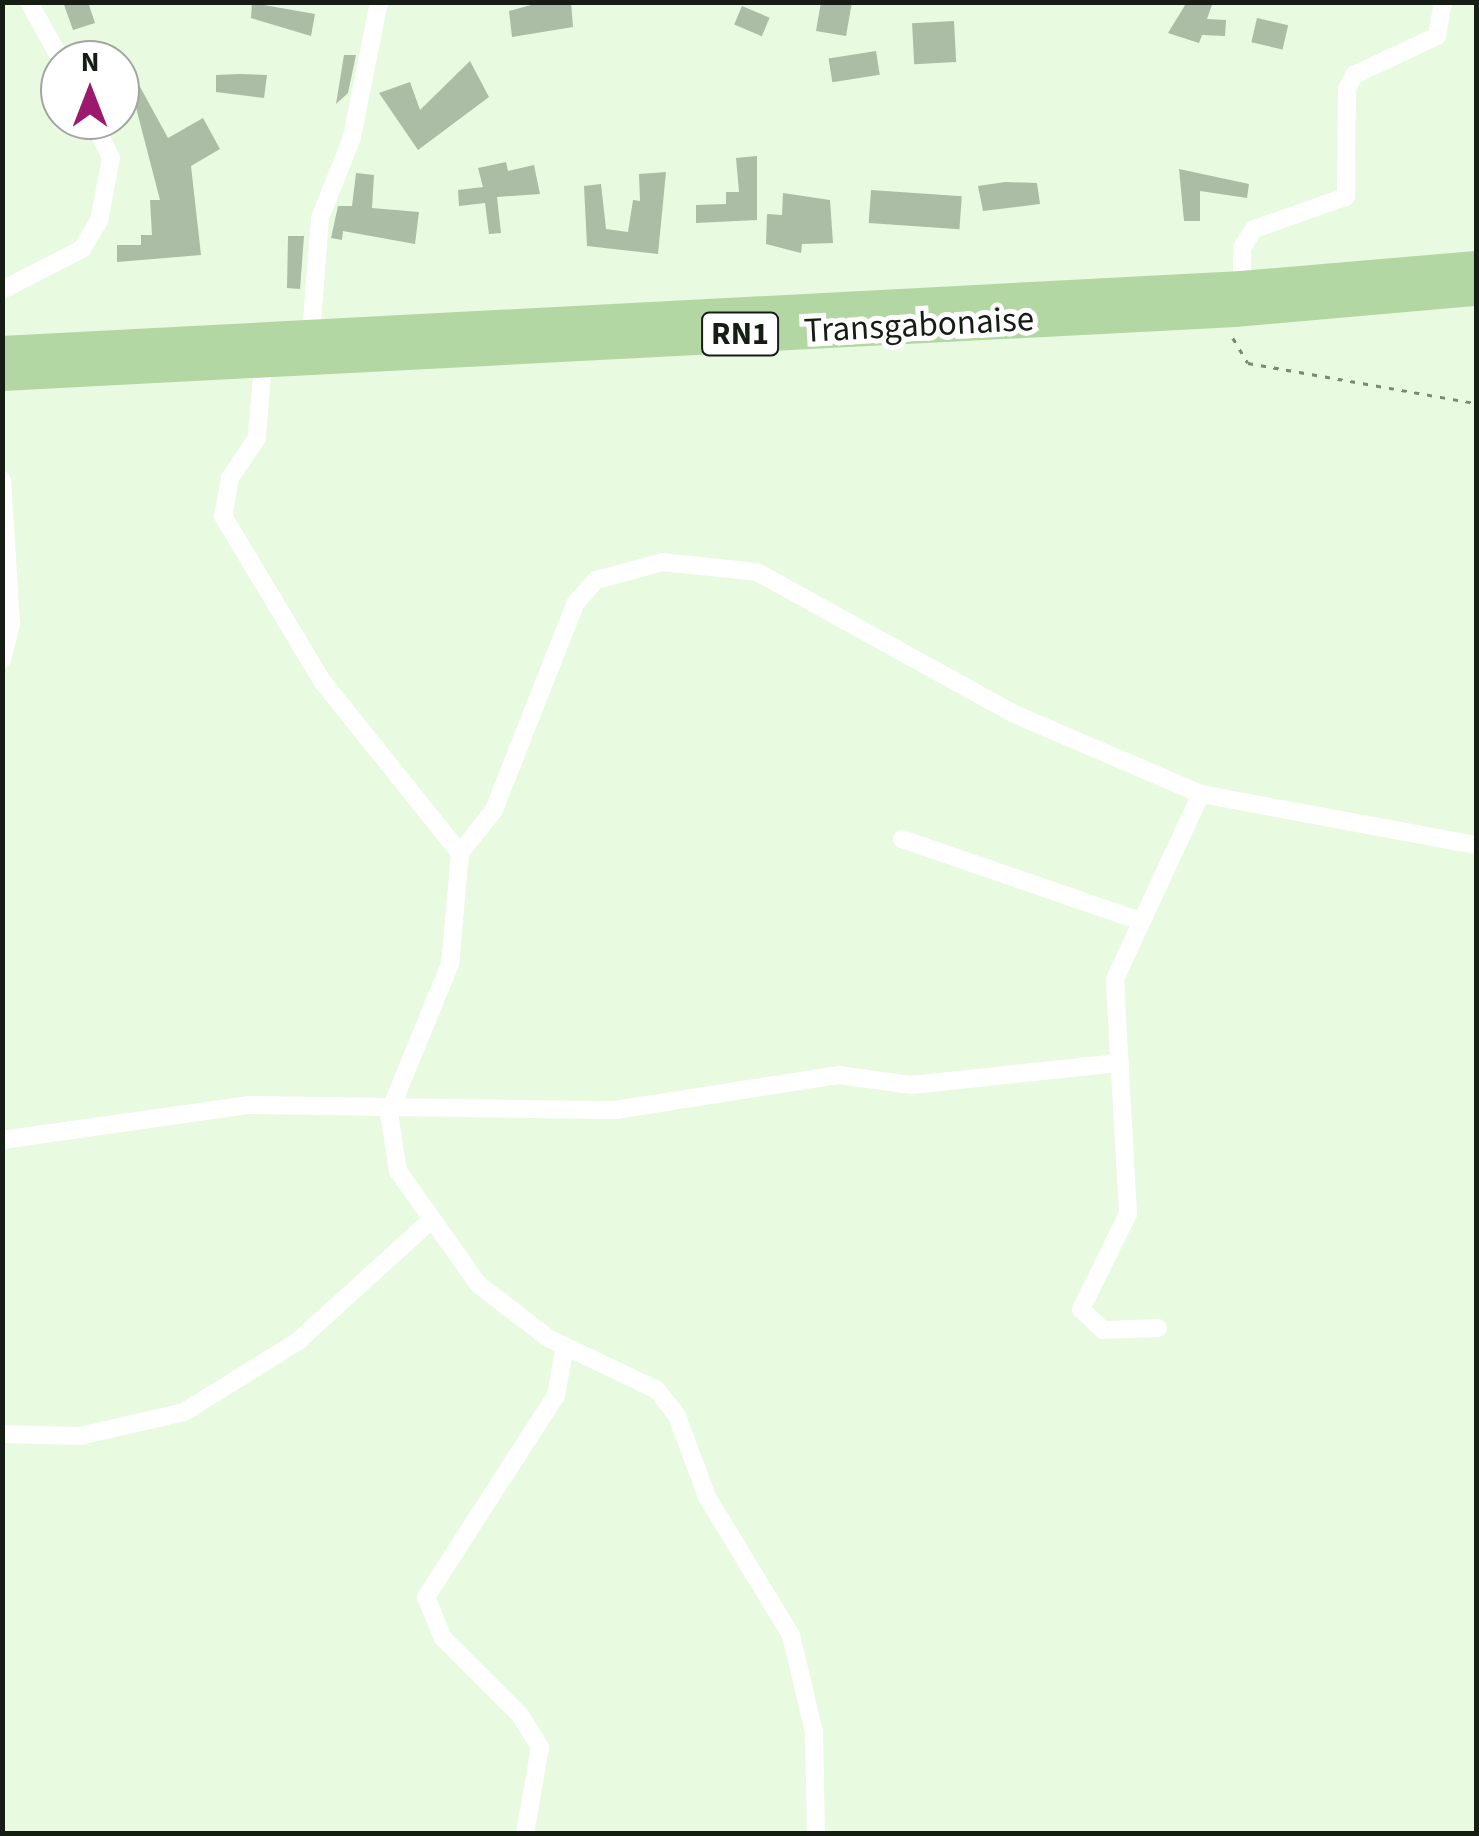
<!DOCTYPE html>
<html>
<head>
<meta charset="utf-8">
<style>
	body { margin:0 }
	#map { position:relative; width:1479px; height:1836px; overflow:hidden; background:#e8fae0; font-family:"Source Sans 3",sans-serif }
	div>[style] { position:absolute }
	[style*='--x'] { left:calc(var(--x)*1px); top:calc(var(--y)*1px); width:calc(var(--w)*1px); rotate:calc(var(--a)*1deg) }
	.building>* { inset:0; background:#abbda4; transform-origin:0 0 }
	.path>* { height:2.5px; margin-top:-1.25px; transform-origin:0; background:repeating-linear-gradient(90deg,#7b8876 0 5px,transparent 0 13px) }
	.minor>* { height:18px; margin:-9px; padding:0 9px; transform-origin:9px; border-radius:9px; background:#fff }
	.trunk>* { height:30px; margin:-15px; padding:0 15px; transform-origin:15px; border-radius:15px; background:#b2d7a2 }
	span { translate:-50% -50%; white-space:nowrap; text-align:center; line-height:1.15; -webkit-text-stroke:10px #fff; paint-order:stroke }
	.shield-label span { padding:2px 8px; background:#fff; border:2px solid; border-radius:8px; -webkit-text-stroke-width:0 }
	.shield-label { font-size:32px; color:#161d14; font-weight:700 }
	.street-label { font-size:35px; color:#161d14 }
	.frame { position:absolute; inset:0; border:5px solid #161d14; pointer-events:none }
	.north { position:absolute; left:40px; top:40px; width:100px; height:100px; box-sizing:border-box; background:#fff; border:2px solid #a2a5a1; border-radius:50%; rotate:0deg; font-size:28px; font-weight:700; line-height:40px; text-align:center; color:#161d14 }
	.north::after { content:''; display:block; margin:auto; width:35px; height:45px; background:#9b1a6e; clip-path:polygon(50% 0,100% 100%,50% 72%,0 100%) }
</style>
</head>
<body>
<div id="map">
	<div class="building">
		<i style="clip-path:polygon(63px 2px,88px 2px,95px 23px,73px 30px)"></i>
		<i style="clip-path:polygon(542px 2px,571px 2px,573px 27px,512px 37px,509px 11px)"></i>
		<i style="clip-path:polygon(821px 2px,852px 2px,846px 36px,816px 31px)"></i>
		<i style="clip-path:polygon(1187px 2px,1213px 2px,1207px 19px,1226px 20px,1225px 36px,1202px 35px,1199px 43px,1168px 33px)"></i>
		<i style="clip-path:polygon(252px 3px,315px 14px,311px 36px,251px 18px)"></i>
		<i style="left:742px;top:6px;width:30px;height:20px;rotate:23deg"></i>
		<i style="left:1257px;top:18px;width:32px;height:25px;rotate:13deg"></i>
		<i style="left:954px;top:21px;width:41px;height:42px;rotate:87deg"></i>
		<i style="left:876px;top:51px;width:24px;height:48px;rotate:81deg"></i>
		<i style="clip-path:polygon(344px 55px,356px 55px,348px 93px,336px 104px)"></i>
		<i style="clip-path:polygon(470px 61px,489px 97px,418px 150px,379px 93px,410px 82px,420px 110px)"></i>
		<i style="clip-path:polygon(127px 63px,168px 138px,203px 118px,220px 149px,191px 166px,201px 255px,117px 262px,117px 245px,141px 245px,141px 235px,152px 235px,150px 200px,160px 200px,133px 96px,120px 98px,131px 86px)"></i>
		<i style="clip-path:polygon(239px 74px,267px 75px,264px 98px,216px 92px,216px 75px)"></i>
		<i style="clip-path:polygon(757px 156px,757px 220px,696px 223px,696px 205px,726px 204px,726px 192px,739px 192px,736px 158px)"></i>
		<i style="clip-path:polygon(506px 162px,508px 171px,534px 165px,540px 194px,497px 197px,501px 233px,489px 234px,485px 203px,459px 206px,458px 190px,483px 187px,478px 168px)"></i>
		<i style="clip-path:polygon(1179px 169px,1249px 184px,1247px 198px,1200px 191px,1200px 221px,1184px 221px)"></i>
		<i style="clip-path:polygon(666px 172px,658px 254px,587px 246px,584px 186px,601px 184px,606px 229px,628px 232px,633px 200px,640px 201px,639px 174px)"></i>
		<i style="clip-path:polygon(356px 173px,374px 175px,372px 208px,419px 212px,415px 244px,343px 231px,342px 240px,331px 238px,338px 206px,352px 206px)"></i>
		<i style="clip-path:polygon(1005px 182px,1037px 183px,1040px 204px,983px 211px,978px 186px)"></i>
		<i style="left:871px;top:190px;width:91px;height:33px;rotate:4deg"></i>
		<i style="clip-path:polygon(783px 193px,830px 200px,833px 243px,802px 244px,801px 253px,766px 244px,767px 214px,782px 215px)"></i>
		<i style="clip-path:polygon(288px 236px,304px 236px,300px 289px,287px 288px)"></i>
	</div>
	<div class="path">
		<i style="--x:1233;--y:338;--w:29;--a:59"></i>
		<i style="--x:1248;--y:363;--w:231;--a:10"></i>
	</div>
	<div class="minor">
		<i style="--x:29;--y:2;--w:66;--a:61.1"></i>
		<i style="--x:1242;--y:286;--w:38;--a:-90"></i>
		<i style="--x:1242;--y:248;--w:22;--a:-58"></i>
		<i style="--x:1254;--y:229;--w:97;--a:-19.2"></i>
		<i style="--x:1346;--y:197;--w:108;--a:-89.5"></i>
		<i style="--x:1347;--y:89;--w:16;--a:-63"></i>
		<i style="--x:1354;--y:75;--w:92;--a:-25.2"></i>
		<i style="--x:1437;--y:36;--w:35;--a:-80"></i>
		<i style="--x:2;--y:290;--w:90;--a:-27.1"></i>
		<i style="--x:82;--y:249;--w:33;--a:-59"></i>
		<i style="--x:99;--y:221;--w:64;--a:-79.2"></i>
		<i style="--x:111;--y:158;--w:42;--a:-115.3"></i>
		<i style="--x:311;--y:333;--w:115;--a:-85.5"></i>
		<i style="--x:320;--y:218;--w:87;--a:-68.4"></i>
		<i style="--x:352;--y:137;--w:138;--a:-78.7"></i>
		<i style="--x:263;--y:361;--w:77;--a:94.5"></i>
		<i style="--x:257;--y:438;--w:48;--a:124"></i>
		<i style="--x:230;--y:478;--w:39;--a:100"></i>
		<i style="--x:223;--y:516;--w:192;--a:59"></i>
		<i style="--x:322;--y:681;--w:221;--a:51.3"></i>
		<i style="--x:460;--y:853;--w:111;--a:95.1"></i>
		<i style="--x:450;--y:964;--w:161;--a:112.3"></i>
		<i style="--x:389;--y:1113;--w:59;--a:81.2"></i>
		<i style="--x:398;--y:1171;--w:138;--a:54.7"></i>
		<i style="--x:478;--y:1284;--w:88;--a:37.6"></i>
		<i style="--x:548;--y:1338;--w:121;--a:25.5"></i>
		<i style="--x:657;--y:1390;--w:33;--a:52"></i>
		<i style="--x:677;--y:1416;--w:86;--a:69.7"></i>
		<i style="--x:707;--y:1497;--w:162;--a:58.7"></i>
		<i style="--x:791;--y:1635;--w:100;--a:76.7"></i>
		<i style="--x:814;--y:1732;--w:102;--a:88.9"></i>
		<i style="--x:2;--y:480;--w:144;--a:86.4"></i>
		<i style="--x:11;--y:624;--w:36;--a:104"></i>
		<i style="--x:902;--y:839;--w:249;--a:19"></i>
		<i style="--x:460;--y:853;--w:55;--a:-51.7"></i>
		<i style="--x:494;--y:810;--w:221;--a:-68.5"></i>
		<i style="--x:575;--y:604;--w:32;--a:-49"></i>
		<i style="--x:596;--y:580;--w:69;--a:-15"></i>
		<i style="--x:663;--y:562;--w:95;--a:6.1"></i>
		<i style="--x:757;--y:572;--w:291;--a:28.9"></i>
		<i style="--x:1012;--y:713;--w:206;--a:23.2"></i>
		<i style="--x:1201;--y:794;--w:280;--a:10.5"></i>
		<i style="--x:2;--y:1140;--w:248;--a:-8.1"></i>
		<i style="--x:248;--y:1105;--w:367;--a:0.8"></i>
		<i style="--x:615;--y:1110;--w:227;--a:-8.9"></i>
		<i style="--x:839;--y:1075;--w:74;--a:7.8"></i>
		<i style="--x:912;--y:1085;--w:207;--a:-6.1"></i>
		<i style="--x:1158;--y:1328;--w:55;--a:177.9"></i>
		<i style="--x:1103;--y:1330;--w:30;--a:-136"></i>
		<i style="--x:1081;--y:1309;--w:106;--a:-63.7"></i>
		<i style="--x:1128;--y:1214;--w:235;--a:-93.2"></i>
		<i style="--x:1115;--y:979;--w:204;--a:-65.1"></i>
		<i style="--x:2;--y:1434;--w:78;--a:1.5"></i>
		<i style="--x:80;--y:1436;--w:107;--a:-13"></i>
		<i style="--x:184;--y:1412;--w:133;--a:-31.8"></i>
		<i style="--x:297;--y:1342;--w:177;--a:-42.3"></i>
		<i style="--x:525;--y:1834;--w:88;--a:-80.2"></i>
		<i style="--x:540;--y:1747;--w:39;--a:-122"></i>
		<i style="--x:519;--y:1714;--w:107;--a:-135"></i>
		<i style="--x:443;--y:1638;--w:44;--a:-112.5"></i>
		<i style="--x:426;--y:1597;--w:240;--a:-57.2"></i>
		<i style="--x:556;--y:1395;--w:50;--a:-79.6"></i>
	</div>
	<div class="trunk">
		<i style="--x:2;--y:351;--w:1242;--a:-3"></i>
		<i style="--x:1242;--y:286;--w:235;--a:-4.9"></i>
		<i style="--x:2;--y:376;--w:1235;--a:-2.97"></i>
		<i style="--x:1235;--y:312;--w:242;--a:-5"></i>
	</div>
	<div class="shield-label">
		<span style="left:740px;top:334px">RN1</span>
	</div>
	<div class="street-label">
		<span style="left:919px;top:325px;rotate:-3deg">Transgabonaise</span>
	</div>
	<div class="frame"></div>
	<div class="north">N</div>
</div>
</body>
</html>
